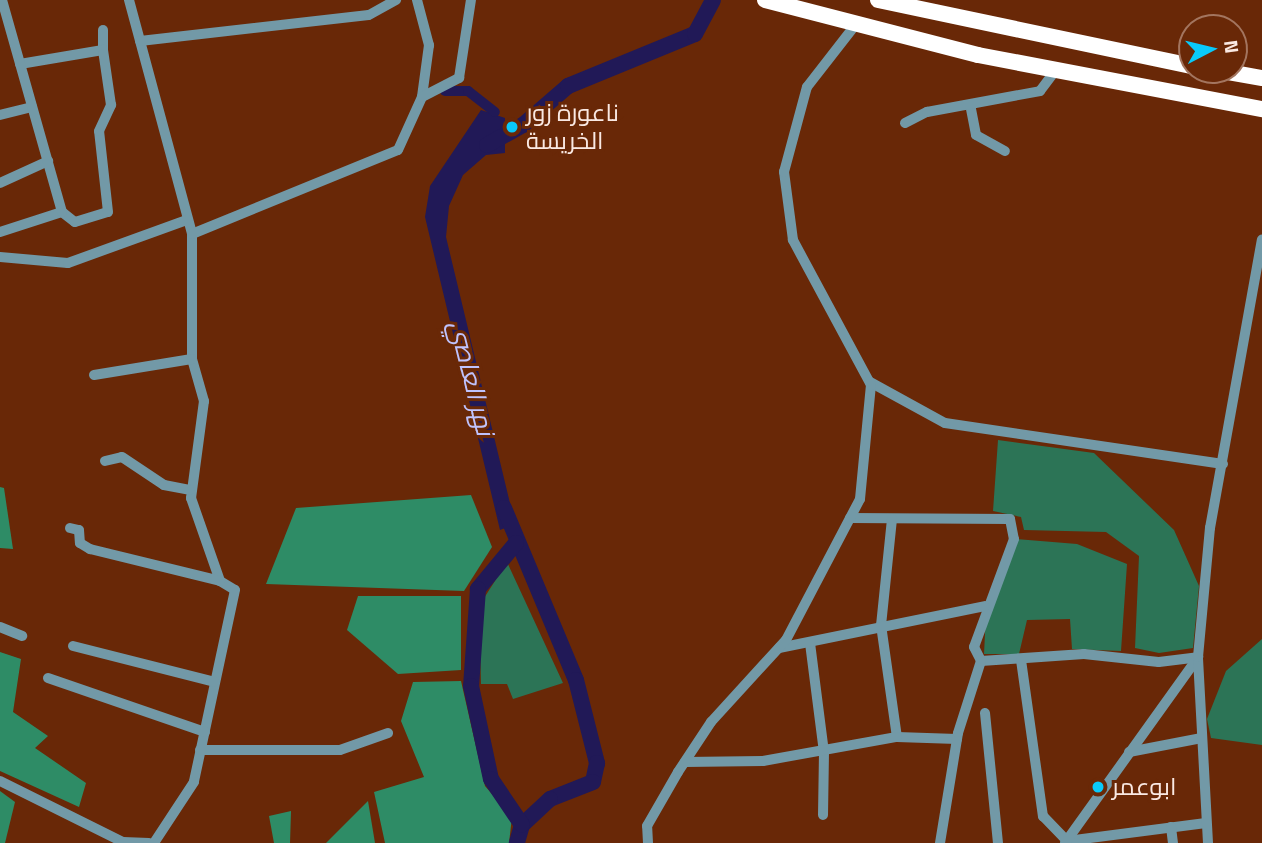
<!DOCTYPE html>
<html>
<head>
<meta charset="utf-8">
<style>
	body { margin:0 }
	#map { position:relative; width:1262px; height:843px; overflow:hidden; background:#692807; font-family:"Titillium Web",Cairo,sans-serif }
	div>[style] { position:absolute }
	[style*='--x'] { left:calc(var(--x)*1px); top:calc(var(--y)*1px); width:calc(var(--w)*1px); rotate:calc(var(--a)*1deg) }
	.green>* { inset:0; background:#2c7456 }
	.forest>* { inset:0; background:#2e8c66 }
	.water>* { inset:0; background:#211957 }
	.canal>* { height:10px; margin:-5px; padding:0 5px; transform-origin:5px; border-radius:5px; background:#211957 }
	.river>* { height:16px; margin:-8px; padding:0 8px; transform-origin:8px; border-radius:8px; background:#211957 }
	.minor>* { height:10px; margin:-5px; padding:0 5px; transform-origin:5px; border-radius:5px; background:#7299a7 }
	.highway>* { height:16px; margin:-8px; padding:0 8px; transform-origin:8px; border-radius:8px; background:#fff }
	.dots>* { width:19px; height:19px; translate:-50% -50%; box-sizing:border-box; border:4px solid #692807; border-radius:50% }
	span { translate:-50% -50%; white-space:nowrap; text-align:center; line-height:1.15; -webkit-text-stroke:6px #692807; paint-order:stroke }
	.poi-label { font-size:24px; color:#fae9e3 }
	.left { translate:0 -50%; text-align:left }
	.water-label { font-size:26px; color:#bfc2fc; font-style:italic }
	.north { position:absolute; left:1178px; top:14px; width:70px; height:70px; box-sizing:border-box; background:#692807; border:2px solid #a3755f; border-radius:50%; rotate:83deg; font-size:19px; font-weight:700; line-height:28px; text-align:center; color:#fae9e3 }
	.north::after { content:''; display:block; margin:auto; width:24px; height:32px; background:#09cafa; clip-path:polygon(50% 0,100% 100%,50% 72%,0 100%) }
</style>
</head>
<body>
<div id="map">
	<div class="green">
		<i style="clip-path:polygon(998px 440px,1094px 453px,1174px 530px,1199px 586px,1193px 648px,1159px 653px,1135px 648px,1139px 556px,1106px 532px,1024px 530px,1021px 517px,993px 511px)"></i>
		<i style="clip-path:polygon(1015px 539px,1077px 544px,1127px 564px,1121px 651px,1072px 649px,1070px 619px,1027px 620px,1019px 654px,984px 654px,986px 613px)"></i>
		<i style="clip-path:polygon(507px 562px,563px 683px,513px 699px,507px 684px,481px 684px,479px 606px)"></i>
		<i style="clip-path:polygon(1262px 639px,1262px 745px,1211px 738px,1207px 719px,1226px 671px)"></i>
	</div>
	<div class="forest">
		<i style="clip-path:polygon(0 487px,4px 488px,13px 549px,0 548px)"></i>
		<i style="clip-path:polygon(471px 495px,492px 547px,464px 591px,266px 584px,296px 508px)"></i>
		<i style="clip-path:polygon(358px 596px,461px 596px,461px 670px,398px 674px,347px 630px)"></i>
		<i style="clip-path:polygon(0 652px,21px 659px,13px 712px,48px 736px,35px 748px,86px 783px,79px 807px,0 771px)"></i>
		<i style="clip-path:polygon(461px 681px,485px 786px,512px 817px,509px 843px,385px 843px,374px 792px,424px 777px,401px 721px,413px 682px)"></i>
		<i style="clip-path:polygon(0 791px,15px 802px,5px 843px,0 843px)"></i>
		<i style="clip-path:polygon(368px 801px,375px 843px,326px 843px)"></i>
		<i style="clip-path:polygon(291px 811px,290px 843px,274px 843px,269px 816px)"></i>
	</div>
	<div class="water">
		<i style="clip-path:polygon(481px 110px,505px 118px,505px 153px,486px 155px,463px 175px,449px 206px,446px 237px,515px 524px,500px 530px,425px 217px,430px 186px)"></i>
	</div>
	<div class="canal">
		<i style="--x:445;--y:91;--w:23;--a:0"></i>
		<i style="--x:468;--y:91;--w:34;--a:38"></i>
	</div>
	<div class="river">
		<i style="--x:487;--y:145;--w:41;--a:-29.1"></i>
		<i style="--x:523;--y:125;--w:60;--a:-40.9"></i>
		<i style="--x:568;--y:86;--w:137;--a:-22.3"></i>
		<i style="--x:695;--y:34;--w:38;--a:-62"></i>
		<i style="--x:504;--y:508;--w:186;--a:67.3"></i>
		<i style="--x:576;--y:680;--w:86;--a:75.8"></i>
		<i style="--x:597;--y:763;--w:19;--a:102"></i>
		<i style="--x:593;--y:782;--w:46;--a:158.4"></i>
		<i style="--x:550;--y:799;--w:38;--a:137"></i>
		<i style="--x:522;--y:825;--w:19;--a:106"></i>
		<i style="--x:516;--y:543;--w:60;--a:129.6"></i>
		<i style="--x:478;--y:589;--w:97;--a:94.1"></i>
		<i style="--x:471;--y:686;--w:95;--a:77.9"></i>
		<i style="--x:491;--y:779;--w:55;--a:56"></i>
	</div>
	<div class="minor">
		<i style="--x:129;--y:0;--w:242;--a:74.9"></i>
		<i style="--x:192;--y:234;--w:125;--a:90"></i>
		<i style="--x:192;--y:359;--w:44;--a:74.1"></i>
		<i style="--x:204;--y:401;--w:98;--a:97.6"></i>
		<i style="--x:191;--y:498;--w:88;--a:70.7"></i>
		<i style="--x:220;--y:581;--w:17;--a:31"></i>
		<i style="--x:235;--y:590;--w:196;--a:102.1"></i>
		<i style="--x:194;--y:782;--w:73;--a:123.3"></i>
		<i style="--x:417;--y:0;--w:47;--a:75.1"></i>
		<i style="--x:429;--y:45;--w:52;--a:97.7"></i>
		<i style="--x:140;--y:41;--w:230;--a:-6.5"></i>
		<i style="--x:369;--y:15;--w:31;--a:-29"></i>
		<i style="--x:20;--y:64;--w:84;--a:-9.6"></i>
		<i style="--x:103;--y:50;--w:20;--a:-90"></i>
		<i style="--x:971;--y:109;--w:26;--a:79"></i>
		<i style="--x:976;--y:135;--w:33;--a:29"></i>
		<i style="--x:0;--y:115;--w:33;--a:-14"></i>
		<i style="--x:905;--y:123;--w:25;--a:-27"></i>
		<i style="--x:927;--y:112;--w:115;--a:-10.5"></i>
		<i style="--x:1040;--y:91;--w:25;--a:-53"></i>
		<i style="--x:0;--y:183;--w:53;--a:-24.6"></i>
		<i style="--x:62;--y:212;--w:16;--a:38"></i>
		<i style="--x:75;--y:222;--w:34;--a:-17"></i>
		<i style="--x:108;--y:212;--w:81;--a:-96.3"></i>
		<i style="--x:99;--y:131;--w:29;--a:-65"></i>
		<i style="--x:111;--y:105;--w:56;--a:-98.3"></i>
		<i style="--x:0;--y:232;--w:65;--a:-17.9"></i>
		<i style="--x:62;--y:212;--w:220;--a:-105.8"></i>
		<i style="--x:192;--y:234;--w:222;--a:-22.2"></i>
		<i style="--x:398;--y:150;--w:58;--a:-65.6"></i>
		<i style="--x:422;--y:97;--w:42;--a:-27.2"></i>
		<i style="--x:459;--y:78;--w:79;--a:-81.3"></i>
		<i style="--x:0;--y:257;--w:68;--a:5"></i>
		<i style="--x:68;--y:263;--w:127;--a:-19.9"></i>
		<i style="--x:94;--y:375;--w:99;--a:-9.3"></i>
		<i style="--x:870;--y:382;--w:85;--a:28.7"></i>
		<i style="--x:945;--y:423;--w:281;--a:8.4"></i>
		<i style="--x:105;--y:461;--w:17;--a:-13"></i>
		<i style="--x:122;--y:457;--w:50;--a:33.7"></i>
		<i style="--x:164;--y:485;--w:26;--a:11"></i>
		<i style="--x:850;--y:518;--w:160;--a:0.4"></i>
		<i style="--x:1010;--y:519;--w:20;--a:79"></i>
		<i style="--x:1014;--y:539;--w:115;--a:110.3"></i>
		<i style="--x:974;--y:647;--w:16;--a:63"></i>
		<i style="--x:981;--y:661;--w:103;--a:-3.9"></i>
		<i style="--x:1084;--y:654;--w:75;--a:6.1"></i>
		<i style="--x:1159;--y:662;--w:39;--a:-7"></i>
		<i style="--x:892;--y:519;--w:107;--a:95.9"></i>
		<i style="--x:881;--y:625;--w:113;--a:81.9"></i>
		<i style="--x:897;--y:737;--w:60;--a:1.9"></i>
		<i style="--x:70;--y:528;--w:9;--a:13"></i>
		<i style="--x:79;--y:530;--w:13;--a:86"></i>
		<i style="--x:80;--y:543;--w:12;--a:31"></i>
		<i style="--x:90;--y:549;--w:134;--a:13.8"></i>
		<i style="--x:0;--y:627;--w:24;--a:22"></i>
		<i style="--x:810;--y:643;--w:110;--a:82.7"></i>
		<i style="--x:824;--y:752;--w:63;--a:90.9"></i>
		<i style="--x:73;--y:646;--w:146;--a:14.2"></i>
		<i style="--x:779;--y:648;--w:210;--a:-11.5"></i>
		<i style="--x:1021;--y:660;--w:158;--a:82"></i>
		<i style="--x:1043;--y:816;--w:35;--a:46"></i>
		<i style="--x:1067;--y:841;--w:140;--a:-7.4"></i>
		<i style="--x:48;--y:678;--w:166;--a:19"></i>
		<i style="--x:985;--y:713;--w:131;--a:84.3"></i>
		<i style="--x:200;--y:750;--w:140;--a:0"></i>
		<i style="--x:340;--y:750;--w:51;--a:-19.5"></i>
		<i style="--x:1129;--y:752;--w:74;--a:-10.9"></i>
		<i style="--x:685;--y:762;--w:78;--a:-0.7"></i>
		<i style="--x:763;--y:761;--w:136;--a:-10.2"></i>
		<i style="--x:0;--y:781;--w:137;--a:26.4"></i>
		<i style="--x:123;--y:842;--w:26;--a:2"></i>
		<i style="--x:1171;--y:827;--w:16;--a:83"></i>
		<i style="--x:648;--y:843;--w:17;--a:-93"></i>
		<i style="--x:647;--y:826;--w:62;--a:-60.1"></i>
		<i style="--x:678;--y:772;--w:60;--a:-56.6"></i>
		<i style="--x:711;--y:722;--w:111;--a:-47.6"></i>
		<i style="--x:786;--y:640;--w:159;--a:-62.3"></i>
		<i style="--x:860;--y:499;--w:115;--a:-84.5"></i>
		<i style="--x:871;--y:385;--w:165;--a:-118.3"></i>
		<i style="--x:793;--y:240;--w:69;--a:-97.5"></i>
		<i style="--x:784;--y:172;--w:88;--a:-74.9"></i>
		<i style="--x:807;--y:87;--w:80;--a:-52.1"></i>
		<i style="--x:940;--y:843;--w:111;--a:-80.7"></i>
		<i style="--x:958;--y:733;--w:76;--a:-72.3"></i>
		<i style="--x:1065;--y:843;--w:229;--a:-54.4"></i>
		<i style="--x:1208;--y:843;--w:186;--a:-93.1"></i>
		<i style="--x:1198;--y:657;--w:130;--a:-84.7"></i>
		<i style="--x:1210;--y:528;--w:293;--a:-79.8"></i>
	</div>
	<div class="highway">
		<i style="--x:765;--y:0;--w:220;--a:14.5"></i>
		<i style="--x:978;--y:55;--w:289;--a:10.8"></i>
		<i style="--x:878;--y:0;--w:321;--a:11.9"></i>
		<i style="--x:1217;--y:70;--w:46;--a:10.1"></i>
	</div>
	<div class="dots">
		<i style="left:512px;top:127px;background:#09cafa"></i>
		<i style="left:1098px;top:787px;background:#09cafa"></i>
	</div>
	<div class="poi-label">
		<span class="left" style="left:526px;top:127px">ناعورة زور<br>الخريسة</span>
		<span class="left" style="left:1112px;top:787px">ابوعمر</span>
	</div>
	<div class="water-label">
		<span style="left:472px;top:378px;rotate:76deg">نهر العاصي</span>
	</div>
	<div class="north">N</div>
</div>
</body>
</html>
